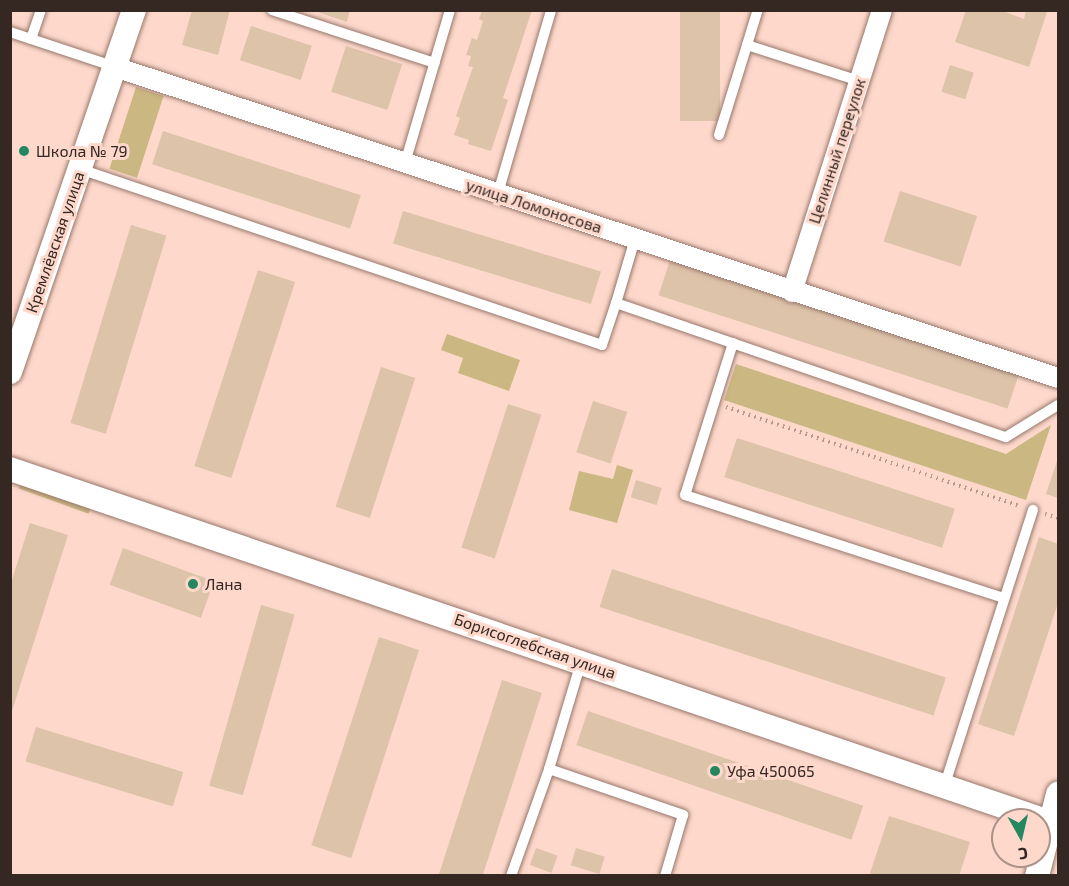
<!DOCTYPE html>
<html>
<head>
<meta charset="utf-8">
<style>
	body { margin:0 }
	#map { position:relative; width:1069px; height:886px; overflow:hidden; background:#fdd8cb; font-family:"Exo 2",sans-serif }
	div>[style] { position:absolute }
	[style*='--x'] { left:calc(var(--x)*1px); top:calc(var(--y)*1px); width:calc(var(--w)*1px); rotate:calc(var(--a)*1deg) }
	.green>* { inset:0; background:#cbb781; transform-origin:0 0 }
	.building>* { inset:0; background:#ddc3aa; transform-origin:0 0 }
	.path>* { height:4px; margin-top:-2px; transform-origin:0; background:repeating-linear-gradient(90deg,#b5988e 0 1.5px,transparent 0 6px) }
	.roads { filter:drop-shadow(0 0 2px #97776b) drop-shadow(0 0 2px #97776b) }
	.service>* { height:10px; margin:-5px; padding:0 5px; transform-origin:5px; border-radius:5px; background:#fff }
	.minor>* { height:20px; margin:-10px; padding:0 10px; transform-origin:10px; border-radius:10px; background:#fff }
	.tertiary>* { height:24px; margin:-12px; padding:0 12px; transform-origin:12px; border-radius:12px; background:#fff }
	.dots>* { width:16px; height:16px; translate:-50% -50%; box-sizing:border-box; border:3px solid #fdd8cb; border-radius:50% }
	span { translate:-50% -50%; white-space:nowrap; text-align:center; line-height:1.15; -webkit-text-stroke:6px #fdd8cb; paint-order:stroke }
	.poi-label { font-size:16px; color:#352722 }
	.left { translate:0 -50%; text-align:left }
	.street-label { font-size:16px; color:#352722 }
	.frame { position:absolute; inset:0; border:12px solid #352722; pointer-events:none }
	.north { position:absolute; left:991px; top:808px; width:60px; height:60px; box-sizing:border-box; background:#fdd8cb; border:2px solid #ad9187; border-radius:50%; rotate:172deg; font-size:16px; font-weight:700; line-height:24px; text-align:center; color:#352722 }
	.north::after { content:''; display:block; margin:auto; width:21px; height:27px; background:#258760; clip-path:polygon(50% 0,100% 100%,50% 72%,0 100%) }
</style>
</head>
<body>
<div id="map">
	<div class="green">
		<i style="left:136px;top:87px;width:29px;height:86px;rotate:18deg"></i>
		<i style="clip-path:polygon(447px 334px,520px 360px,509px 391px,458px 373px,463px 358px,441px 350px)"></i>
		<i style="clip-path:polygon(736px 364px,1006px 454px,1051px 425px,1026px 500px,724px 400px)"></i>
		<i style="clip-path:polygon(617px 465px,633px 470px,617px 523px,569px 510px,579px 471px,613px 479px)"></i>
		<i style="left:22px;top:480px;width:74px;height:9px;rotate:20deg"></i>
	</div>
	<div class="building">
		<i style="clip-path:polygon(192px 10px,230px 10px,218px 55px,182px 45px)"></i>
		<i style="clip-path:polygon(312px 10px,350px 10px,347px 22px)"></i>
		<i style="clip-path:polygon(482px 10px,532px 10px,503px 98px,508px 100px,491px 151px,468px 144px,469px 140px,454px 135px,460px 118px,456px 116px,473px 67px,468px 66px,471px 56px,466px 55px,472px 38px,477px 40px,483px 21px,479px 19px)"></i>
		<i style="left:680px;top:10px;width:40px;height:111px"></i>
		<i style="clip-path:polygon(966px 10px,1000px 10px,1024px 19px,1026px 10px,1047px 12px,1029px 67px,955px 42px)"></i>
		<i style="left:251px;top:26px;width:64px;height:36px;rotate:18deg"></i>
		<i style="left:346px;top:46px;width:59px;height:48px;rotate:18deg"></i>
		<i style="left:950px;top:65px;width:25px;height:28px;rotate:18deg"></i>
		<i style="left:163px;top:131px;width:208px;height:35px;rotate:18deg"></i>
		<i style="left:900px;top:191px;width:81px;height:53px;rotate:18deg"></i>
		<i style="left:403px;top:211px;width:207px;height:34px;rotate:17deg"></i>
		<i style="left:131px;top:225px;width:37px;height:207px;rotate:17deg"></i>
		<i style="left:670px;top:260px;width:367px;height:37px;rotate:18deg"></i>
		<i style="left:258px;top:270px;width:39px;height:206px;rotate:18deg"></i>
		<i style="left:381px;top:367px;width:36px;height:147px;rotate:18deg"></i>
		<i style="left:593px;top:401px;width:36px;height:54px;rotate:18deg"></i>
		<i style="left:508px;top:404px;width:35px;height:151px;rotate:18deg"></i>
		<i style="left:737px;top:438px;width:229px;height:41px;rotate:18deg"></i>
		<i style="clip-path:polygon(1058px 458px,1058px 498px,1046px 494px)"></i>
		<i style="left:636px;top:480px;width:27px;height:18px;rotate:17deg"></i>
		<i style="clip-path:polygon(30px 523px,68px 535px,11px 714px,10px 586px)"></i>
		<i style="clip-path:polygon(1039px 537px,1058px 544px,1058px 603px,1014px 736px,978px 724px)"></i>
		<i style="left:123px;top:548px;width:97px;height:39px;rotate:20deg"></i>
		<i style="left:612px;top:569px;width:351px;height:40px;rotate:18deg"></i>
		<i style="left:261px;top:605px;width:35px;height:188px;rotate:16deg"></i>
		<i style="left:379px;top:637px;width:42px;height:219px;rotate:18deg"></i>
		<i style="left:502px;top:680px;width:42px;height:206px;rotate:18deg"></i>
		<i style="left:588px;top:711px;width:291px;height:36px;rotate:19deg"></i>
		<i style="left:36px;top:727px;width:154px;height:36px;rotate:17deg"></i>
		<i style="clip-path:polygon(889px 816px,970px 842px,959px 876px,869px 876px)"></i>
		<i style="left:536px;top:848px;width:23px;height:18px;rotate:20deg"></i>
		<i style="left:576px;top:848px;width:30px;height:18px;rotate:17deg"></i>
	</div>
	<div class="path">
		<i style="--x:726;--y:407;--w:311;--a:18.6"></i>
		<i style="--x:1045;--y:514;--w:14;--a:17"></i>
	</div>
	<div class="roads">
		<div class="service">
			<i style="--x:272;--y:10;--w:171;--a:18"></i>
			<i style="--x:10;--y:32;--w:111;--a:18.4"></i>
			<i style="--x:31;--y:39;--w:31;--a:-71"></i>
			<i style="--x:747;--y:45;--w:37;--a:-73"></i>
			<i style="--x:719;--y:135;--w:94;--a:-72.7"></i>
			<i style="--x:747;--y:45;--w:118;--a:17.8"></i>
			<i style="--x:405;--y:163;--w:159;--a:-73.6"></i>
			<i style="--x:80;--y:169;--w:551;--a:18.63"></i>
			<i style="--x:602;--y:345;--w:44;--a:-71.6"></i>
			<i style="--x:498;--y:193;--w:191;--a:-73.8"></i>
			<i style="--x:635;--y:239;--w:67;--a:106.5"></i>
			<i style="--x:616;--y:303;--w:412;--a:19"></i>
			<i style="--x:1006;--y:437;--w:61;--a:-31.6"></i>
			<i style="--x:733;--y:343;--w:159;--a:107.5"></i>
			<i style="--x:685;--y:495;--w:334;--a:17.9"></i>
			<i style="--x:549;--y:769;--w:142;--a:18.9"></i>
			<i style="--x:683;--y:815;--w:64;--a:106.4"></i>
			<i style="--x:945;--y:784;--w:288;--a:-72.2"></i>
			<i style="--x:511;--y:876;--w:114;--a:-70.4"></i>
			<i style="--x:549;--y:769;--w:112;--a:-73.3"></i>
		</div>
		<div class="minor">
			<i style="--x:115;--y:67;--w:993;--a:18.25"></i>
			<i style="--x:792;--y:292;--w:296;--a:-72.3"></i>
		</div>
		<div class="tertiary">
			<i style="--x:10;--y:372;--w:383;--a:-71.1"></i>
			<i style="--x:10;--y:469;--w:1107;--a:18.76"></i>
			<i style="--x:1037;--y:876;--w:85;--a:-75.6"></i>
		</div>
	</div>
	<div class="dots">
		<i style="left:24px;top:151px;background:#258760"></i>
		<i style="left:193px;top:584px;background:#258760"></i>
		<i style="left:715px;top:771px;background:#258760"></i>
	</div>
	<div class="poi-label">
		<span class="left" style="left:36px;top:151px">Школа № 79</span>
		<span class="left" style="left:205px;top:584px">Лана</span>
		<span class="left" style="left:727px;top:771px">Уфа 450065</span>
	</div>
	<div class="street-label">
		<span style="left:837px;top:151px;rotate:-72deg">Целинный переулок</span>
		<span style="left:534px;top:206px;rotate:18deg">улица Ломоносова</span>
		<span style="left:55px;top:242px;rotate:-71deg">Кремлёвская улица</span>
		<span style="left:535px;top:646px;rotate:19deg">Борисоглебская улица</span>
	</div>
	<div class="frame"></div>
	<div class="north">С</div>
</div>
</body>
</html>
